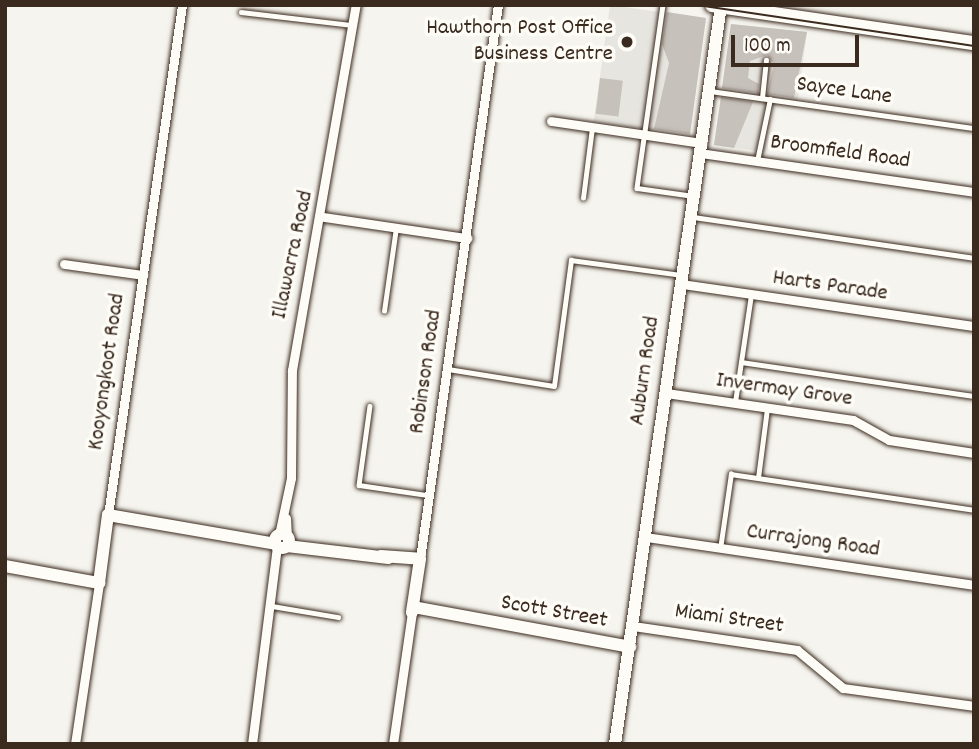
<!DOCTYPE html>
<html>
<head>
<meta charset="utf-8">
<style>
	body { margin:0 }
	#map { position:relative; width:979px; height:749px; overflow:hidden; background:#f5f4ee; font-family:Dekko,sans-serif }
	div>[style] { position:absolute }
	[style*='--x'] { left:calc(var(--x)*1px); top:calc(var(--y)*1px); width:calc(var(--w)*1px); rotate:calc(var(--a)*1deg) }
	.built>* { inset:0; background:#e7e5df; transform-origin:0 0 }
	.building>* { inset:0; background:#c7c1bb; transform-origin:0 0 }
	.roads { filter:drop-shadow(0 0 2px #3b2a1e) drop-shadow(0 0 2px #3b2a1e) }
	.lane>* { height:4.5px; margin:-2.25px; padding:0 2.25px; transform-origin:2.25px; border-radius:2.25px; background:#fdfcf7 }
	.street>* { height:9px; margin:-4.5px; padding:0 4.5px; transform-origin:4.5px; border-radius:4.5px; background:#fdfcf7 }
	.secondary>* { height:12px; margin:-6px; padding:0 6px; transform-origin:6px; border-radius:6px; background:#fdfcf7 }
	.secondary>.ring { margin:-6px; padding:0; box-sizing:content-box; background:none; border:12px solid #fdfcf7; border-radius:50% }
	.primary>* { height:14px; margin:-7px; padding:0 7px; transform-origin:7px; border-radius:7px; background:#fdfcf7 }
	.tram>* { height:2px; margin:-1px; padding:0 1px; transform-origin:1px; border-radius:1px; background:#3b2a1e }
	.dots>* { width:19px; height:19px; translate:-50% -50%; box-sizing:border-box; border:4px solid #fdfcf7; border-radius:50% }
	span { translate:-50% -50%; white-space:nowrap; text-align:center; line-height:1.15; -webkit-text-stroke:7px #fdfcf7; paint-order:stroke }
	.poi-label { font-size:23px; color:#3b2a1e }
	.right { translate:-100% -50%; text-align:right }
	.street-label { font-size:23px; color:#3b2a1e }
	.frame { position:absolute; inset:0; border:7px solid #3b2a1e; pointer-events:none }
	.scale { position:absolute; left:731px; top:35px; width:128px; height:32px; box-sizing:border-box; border:4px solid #3b2a1e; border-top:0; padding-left:9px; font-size:21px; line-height:24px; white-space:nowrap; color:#3b2a1e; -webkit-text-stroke:5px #fdfcf7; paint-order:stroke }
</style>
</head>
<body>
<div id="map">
	<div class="built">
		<i style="left:610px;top:5px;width:97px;height:118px;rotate:8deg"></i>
		<i style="clip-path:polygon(731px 24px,807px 32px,797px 106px,772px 102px,765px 152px,714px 145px)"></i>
	</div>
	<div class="building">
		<i style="clip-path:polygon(667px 12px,706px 18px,690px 134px,654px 129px,669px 63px,662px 44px)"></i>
		<i style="clip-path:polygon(731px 24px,807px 32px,794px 98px,767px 94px,774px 64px,767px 55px,750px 61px,748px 78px,759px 84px,758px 93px,722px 88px)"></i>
		<i style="left:600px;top:78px;width:23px;height:36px;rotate:7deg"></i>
		<i style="clip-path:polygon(721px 97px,753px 102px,734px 148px,714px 145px)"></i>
	</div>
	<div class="roads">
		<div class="lane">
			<i style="--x:663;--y:5;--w:185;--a:98.1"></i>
			<i style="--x:637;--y:188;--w:57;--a:8.1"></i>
			<i style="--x:241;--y:12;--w:112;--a:6.7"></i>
			<i style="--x:710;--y:91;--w:267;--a:8"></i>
			<i style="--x:762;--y:98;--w:38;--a:-84"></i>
			<i style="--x:757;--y:161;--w:63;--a:-78.2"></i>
			<i style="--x:583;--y:198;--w:71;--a:-82.7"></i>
			<i style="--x:694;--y:217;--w:283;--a:8.3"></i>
			<i style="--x:384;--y:311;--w:84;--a:-81.8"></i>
			<i style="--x:741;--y:362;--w:235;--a:8.3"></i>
			<i style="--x:448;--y:369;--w:107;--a:9.1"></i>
			<i style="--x:554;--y:386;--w:127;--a:-82.3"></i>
			<i style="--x:571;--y:260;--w:112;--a:7.7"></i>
			<i style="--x:735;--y:402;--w:108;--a:-81.5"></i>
			<i style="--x:370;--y:406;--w:80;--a:97.9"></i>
			<i style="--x:359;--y:485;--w:69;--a:8.4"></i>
			<i style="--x:758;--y:478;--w:70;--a:-82.6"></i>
			<i style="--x:720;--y:549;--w:76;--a:-81.7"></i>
			<i style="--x:731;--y:474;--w:246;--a:8.4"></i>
			<i style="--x:272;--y:606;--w:67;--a:9.5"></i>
		</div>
		<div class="street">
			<i style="--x:551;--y:121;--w:153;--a:8.3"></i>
			<i style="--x:700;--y:153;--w:277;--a:8.1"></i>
			<i style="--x:324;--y:217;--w:145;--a:8.4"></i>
			<i style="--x:64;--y:264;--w:80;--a:7.9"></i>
			<i style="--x:682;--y:284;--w:295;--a:8.2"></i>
			<i style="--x:666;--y:393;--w:189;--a:8.2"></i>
			<i style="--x:853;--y:420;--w:41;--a:29.1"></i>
			<i style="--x:889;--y:440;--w:86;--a:8.7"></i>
			<i style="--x:108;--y:515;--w:515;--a:-81.74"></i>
			<i style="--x:286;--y:518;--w:18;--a:87"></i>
			<i style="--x:279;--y:535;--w:58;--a:-78.1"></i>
			<i style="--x:291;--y:478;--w:108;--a:-89.5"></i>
			<i style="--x:292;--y:370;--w:371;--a:-80.1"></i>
			<i style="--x:646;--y:537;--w:331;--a:8.3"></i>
			<i style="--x:420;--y:559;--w:559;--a:-81.99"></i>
			<i style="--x:633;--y:626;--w:166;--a:8.3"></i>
			<i style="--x:797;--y:650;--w:60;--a:39.6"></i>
			<i style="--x:843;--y:688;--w:132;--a:7.8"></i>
			<i style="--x:75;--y:744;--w:163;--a:-81.5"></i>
			<i style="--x:252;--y:744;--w:200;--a:-82.8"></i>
			<i style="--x:393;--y:744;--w:133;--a:-81.8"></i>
		</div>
		<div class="secondary">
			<i class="ring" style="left:275px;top:534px;width:2px;height:2px"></i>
			<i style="--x:287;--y:546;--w:102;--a:6.8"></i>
			<i style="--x:381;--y:556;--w:39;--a:4"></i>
			<i style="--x:420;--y:559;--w:54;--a:98.6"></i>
			<i style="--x:5;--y:566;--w:96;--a:10.3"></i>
			<i style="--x:99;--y:583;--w:69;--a:-82.5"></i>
			<i style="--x:108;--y:515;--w:170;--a:9.8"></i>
			<i style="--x:413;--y:607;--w:221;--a:10.4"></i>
			<i style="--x:615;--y:744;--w:746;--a:-81.83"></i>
		</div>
		<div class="primary">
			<i style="--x:712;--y:5;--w:265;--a:8.3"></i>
		</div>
	</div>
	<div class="tram">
		<i style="--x:697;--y:5;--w:280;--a:8.4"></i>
	</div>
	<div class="dots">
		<i style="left:627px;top:42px;background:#3b2a1e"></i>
	</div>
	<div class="poi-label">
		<span class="right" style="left:613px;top:42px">Hawthorn Post Office<br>Business Centre</span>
	</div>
	<div class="street-label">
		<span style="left:844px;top:92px;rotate:8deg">Sayce Lane</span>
		<span style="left:840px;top:153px;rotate:8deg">Broomfield Road</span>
		<span style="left:294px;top:255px;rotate:-78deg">Illawarra Road</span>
		<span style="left:830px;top:287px;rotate:8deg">Harts Parade</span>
		<span style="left:646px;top:371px;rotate:-82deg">Auburn Road</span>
		<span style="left:108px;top:372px;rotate:-82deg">Kooyongkoot Road</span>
		<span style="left:427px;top:372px;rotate:-82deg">Robinson Road</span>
		<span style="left:784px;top:391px;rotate:8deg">Invermay Grove</span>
		<span style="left:813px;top:542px;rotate:8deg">Currajong Road</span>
		<span style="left:554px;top:613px;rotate:10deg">Scott Street</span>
		<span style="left:729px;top:620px;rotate:8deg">Miami Street</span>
	</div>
	<div class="frame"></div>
	<div class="scale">100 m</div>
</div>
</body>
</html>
